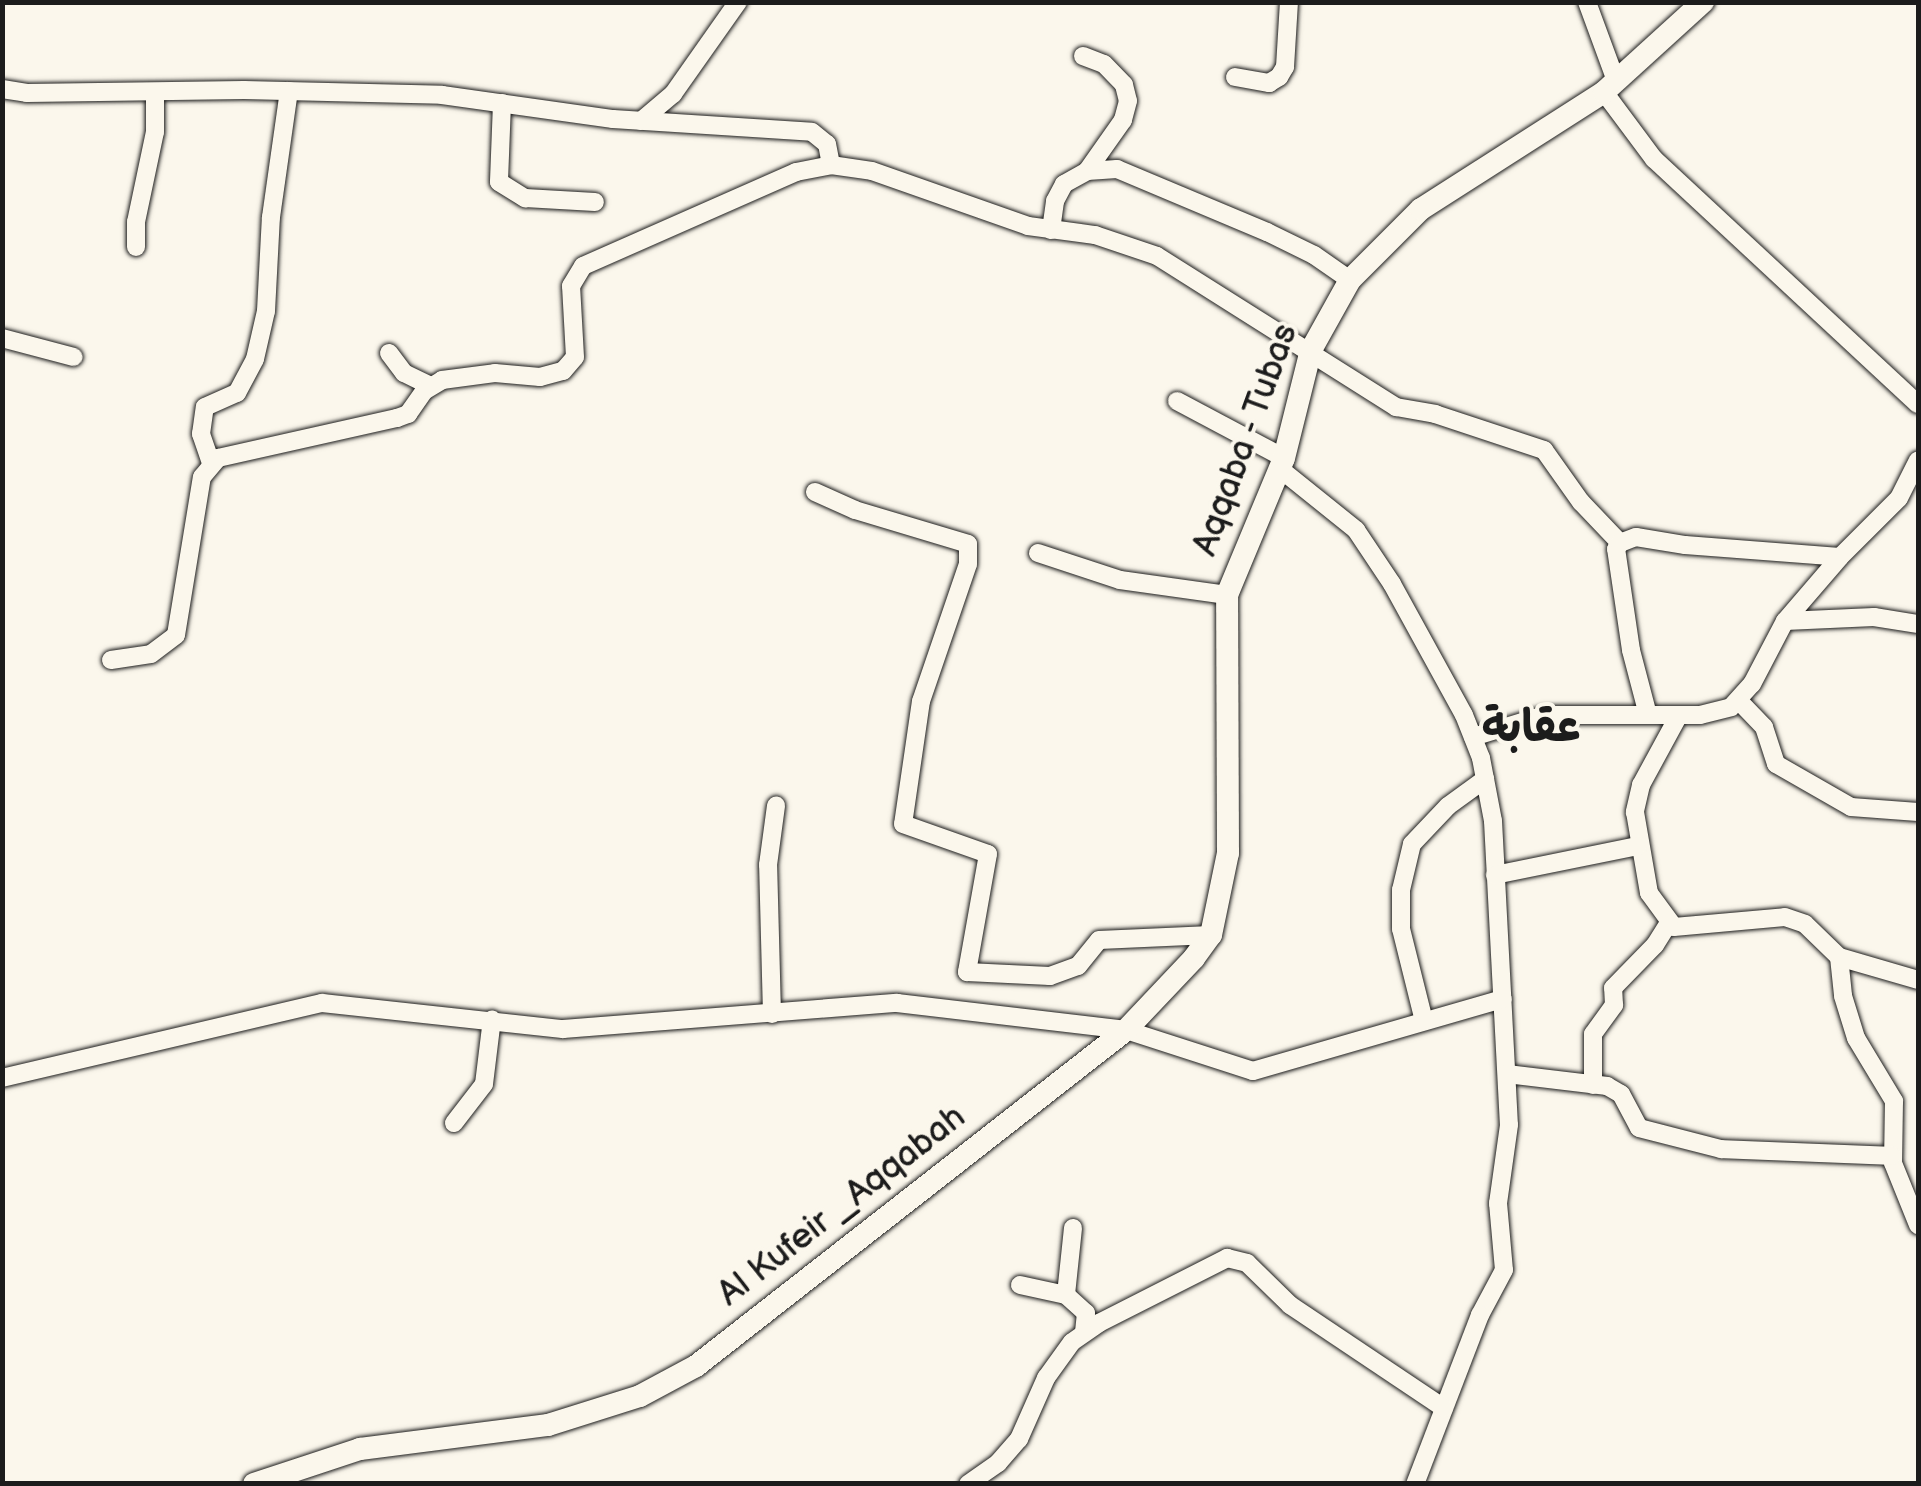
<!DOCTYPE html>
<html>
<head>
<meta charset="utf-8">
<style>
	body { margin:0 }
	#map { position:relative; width:1921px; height:1486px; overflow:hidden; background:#fbf7ec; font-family:"Balsamiq Sans","Playpen Sans Arabic",sans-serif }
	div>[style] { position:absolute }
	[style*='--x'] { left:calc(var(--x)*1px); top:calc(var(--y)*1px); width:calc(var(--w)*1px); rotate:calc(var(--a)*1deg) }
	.roads { filter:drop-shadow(0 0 2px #1c1c1c) drop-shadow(0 0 2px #1c1c1c) }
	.minor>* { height:18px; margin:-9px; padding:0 9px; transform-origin:9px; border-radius:9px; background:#fbf7ec }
	.major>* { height:22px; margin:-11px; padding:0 11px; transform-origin:11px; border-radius:11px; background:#fbf7ec }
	span { translate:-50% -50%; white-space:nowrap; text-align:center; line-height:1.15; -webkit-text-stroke:8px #fbf7ec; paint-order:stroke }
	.street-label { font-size:35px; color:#1c1c1c }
	.district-label { font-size:45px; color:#1c1c1c; font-weight:700 }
	.frame { position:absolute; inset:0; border:5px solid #1c1c1c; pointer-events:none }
</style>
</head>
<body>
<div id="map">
	<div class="roads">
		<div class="minor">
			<i style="--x:1587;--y:2;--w:84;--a:69.8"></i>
			<i style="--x:1083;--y:56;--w:22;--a:21"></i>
			<i style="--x:1104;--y:64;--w:29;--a:46"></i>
			<i style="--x:1124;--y:85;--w:16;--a:76"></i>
			<i style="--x:1128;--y:101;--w:20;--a:105"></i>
			<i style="--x:1123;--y:120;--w:62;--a:125.2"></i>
			<i style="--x:1235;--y:77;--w:35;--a:10"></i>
			<i style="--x:1269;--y:83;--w:12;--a:-31"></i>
			<i style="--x:1279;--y:77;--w:12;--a:-59"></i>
			<i style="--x:1285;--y:67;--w:65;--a:-86.5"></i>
			<i style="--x:2;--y:89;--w:25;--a:9"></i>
			<i style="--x:27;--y:93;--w:217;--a:-0.8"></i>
			<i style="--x:244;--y:90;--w:198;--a:1.4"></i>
			<i style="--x:442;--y:95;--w:173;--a:8"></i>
			<i style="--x:613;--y:119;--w:199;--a:3.7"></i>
			<i style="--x:812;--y:132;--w:19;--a:39"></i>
			<i style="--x:827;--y:144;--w:21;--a:79"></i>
			<i style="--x:1604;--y:92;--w:84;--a:53.3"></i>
			<i style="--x:1654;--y:159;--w:360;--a:42.9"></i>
			<i style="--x:502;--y:103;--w:79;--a:92.2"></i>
			<i style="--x:499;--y:182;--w:31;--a:32"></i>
			<i style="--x:525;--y:198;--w:70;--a:3.3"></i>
			<i style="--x:641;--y:121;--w:42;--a:-40.2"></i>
			<i style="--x:673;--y:94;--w:113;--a:-54.8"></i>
			<i style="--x:1051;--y:230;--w:29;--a:-82"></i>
			<i style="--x:1055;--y:201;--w:19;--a:-62"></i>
			<i style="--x:1064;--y:184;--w:26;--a:-29"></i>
			<i style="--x:1087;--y:171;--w:30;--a:-4"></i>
			<i style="--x:1117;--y:169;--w:163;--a:22.8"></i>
			<i style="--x:1267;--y:232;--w:52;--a:26.1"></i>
			<i style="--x:1314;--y:255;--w:44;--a:34.8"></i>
			<i style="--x:136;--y:247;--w:25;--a:-90"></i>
			<i style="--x:136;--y:222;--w:92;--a:-78.1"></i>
			<i style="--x:155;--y:132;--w:40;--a:-90"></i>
			<i style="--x:2;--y:338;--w:74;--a:14.8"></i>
			<i style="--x:389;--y:353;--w:25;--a:53"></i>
			<i style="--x:404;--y:373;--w:30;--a:26"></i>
			<i style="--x:1177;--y:401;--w:121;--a:28"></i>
			<i style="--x:211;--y:463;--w:31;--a:-109"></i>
			<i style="--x:201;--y:434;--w:27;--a:-82"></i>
			<i style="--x:205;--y:407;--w:35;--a:-24"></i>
			<i style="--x:237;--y:393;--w:38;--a:-62"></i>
			<i style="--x:255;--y:359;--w:49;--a:-77.1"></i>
			<i style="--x:266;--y:311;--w:94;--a:-87"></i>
			<i style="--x:271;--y:217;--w:127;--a:-81.9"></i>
			<i style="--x:1279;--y:468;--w:99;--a:38.8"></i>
			<i style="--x:1356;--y:530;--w:65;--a:56.3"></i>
			<i style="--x:1392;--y:584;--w:149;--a:61.2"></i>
			<i style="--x:1464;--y:715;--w:46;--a:68.4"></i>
			<i style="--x:1481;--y:758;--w:64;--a:79.2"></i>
			<i style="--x:1493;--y:821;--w:304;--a:87"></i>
			<i style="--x:1509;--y:1125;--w:79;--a:98"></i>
			<i style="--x:1498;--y:1203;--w:67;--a:84.9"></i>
			<i style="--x:1504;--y:1270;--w:51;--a:118.1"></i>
			<i style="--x:1480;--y:1315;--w:181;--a:111"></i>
			<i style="--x:815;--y:492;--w:44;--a:24.2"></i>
			<i style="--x:855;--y:510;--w:118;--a:16.7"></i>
			<i style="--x:968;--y:544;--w:20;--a:90"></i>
			<i style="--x:968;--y:564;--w:145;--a:108.9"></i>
			<i style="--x:921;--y:701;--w:124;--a:98.3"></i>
			<i style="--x:903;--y:824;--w:90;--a:19.4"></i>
			<i style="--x:988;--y:854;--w:120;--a:100.1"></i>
			<i style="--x:967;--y:972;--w:83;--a:2.8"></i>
			<i style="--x:1050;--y:976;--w:30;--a:-20"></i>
			<i style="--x:1078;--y:966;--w:33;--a:-51"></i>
			<i style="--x:1099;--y:940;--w:112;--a:-2.6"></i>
			<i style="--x:1038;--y:553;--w:86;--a:18.2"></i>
			<i style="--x:1120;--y:580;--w:108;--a:8"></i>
			<i style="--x:1785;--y:621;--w:89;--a:-2.6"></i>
			<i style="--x:1874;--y:617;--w:45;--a:9"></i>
			<i style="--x:111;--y:660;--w:40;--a:-8.5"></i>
			<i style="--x:151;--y:654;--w:31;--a:-37"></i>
			<i style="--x:176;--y:635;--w:160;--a:-80.7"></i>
			<i style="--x:202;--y:477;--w:25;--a:-50"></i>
			<i style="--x:218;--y:458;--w:183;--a:-12.6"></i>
			<i style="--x:397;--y:418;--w:12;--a:-20"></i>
			<i style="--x:408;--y:414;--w:28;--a:-55"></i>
			<i style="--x:424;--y:391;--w:21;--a:-31"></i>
			<i style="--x:442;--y:380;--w:53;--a:-7.5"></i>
			<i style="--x:495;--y:373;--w:45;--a:5.1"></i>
			<i style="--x:540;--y:377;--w:24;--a:-15"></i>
			<i style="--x:563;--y:371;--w:18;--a:-49"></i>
			<i style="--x:575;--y:357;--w:71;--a:-93.2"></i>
			<i style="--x:571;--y:286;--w:23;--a:-59"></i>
			<i style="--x:583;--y:266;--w:233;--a:-23.8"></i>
			<i style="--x:796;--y:172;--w:36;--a:-11"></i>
			<i style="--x:831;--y:165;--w:41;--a:8.3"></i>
			<i style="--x:872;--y:171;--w:165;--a:19.4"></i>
			<i style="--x:1028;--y:226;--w:68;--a:7.7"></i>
			<i style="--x:1095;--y:235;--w:65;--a:18.7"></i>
			<i style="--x:1157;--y:256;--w:283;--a:32.3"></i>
			<i style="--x:1396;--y:407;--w:40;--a:10"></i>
			<i style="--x:1435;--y:414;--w:115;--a:18.3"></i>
			<i style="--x:1544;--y:450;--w:64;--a:54.6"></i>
			<i style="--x:1581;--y:502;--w:57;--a:46.4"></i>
			<i style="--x:1739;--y:701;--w:36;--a:46"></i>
			<i style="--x:1764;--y:727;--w:39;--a:72"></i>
			<i style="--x:1776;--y:764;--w:86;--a:29.8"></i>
			<i style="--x:1851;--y:807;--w:67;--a:4.3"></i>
			<i style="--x:1648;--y:715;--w:67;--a:-104.7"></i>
			<i style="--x:1631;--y:650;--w:102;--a:-98.4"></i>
			<i style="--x:1616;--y:549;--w:7;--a:-56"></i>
			<i style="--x:1620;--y:543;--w:17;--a:-21"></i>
			<i style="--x:1636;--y:537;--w:50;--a:9.3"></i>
			<i style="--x:1685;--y:545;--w:155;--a:4.4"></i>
			<i style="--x:1840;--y:557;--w:83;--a:-45"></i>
			<i style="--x:1899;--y:498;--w:42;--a:-63.4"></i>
			<i style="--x:1679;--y:715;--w:80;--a:118.5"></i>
			<i style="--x:1641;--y:785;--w:28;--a:103"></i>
			<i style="--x:1635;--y:812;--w:82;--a:80.2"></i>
			<i style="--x:1649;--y:893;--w:42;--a:53.7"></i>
			<i style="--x:1674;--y:927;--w:111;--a:-5.1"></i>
			<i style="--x:1785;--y:917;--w:21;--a:19"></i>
			<i style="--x:1805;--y:924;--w:47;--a:44.1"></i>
			<i style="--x:1839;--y:957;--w:39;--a:84"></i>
			<i style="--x:1843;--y:996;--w:44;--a:72.8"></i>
			<i style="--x:1856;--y:1038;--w:74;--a:58.9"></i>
			<i style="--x:1894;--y:1101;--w:62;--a:90.9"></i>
			<i style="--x:1893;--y:1163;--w:67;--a:68"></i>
			<i style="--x:1473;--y:737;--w:75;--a:-17"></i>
			<i style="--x:1545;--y:715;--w:155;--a:0"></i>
			<i style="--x:1700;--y:715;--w:32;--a:-14"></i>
			<i style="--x:1731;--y:707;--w:31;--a:-48"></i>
			<i style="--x:1752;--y:684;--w:71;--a:-62.4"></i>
			<i style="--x:1785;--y:621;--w:84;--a:-49.3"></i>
			<i style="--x:1495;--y:875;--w:146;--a:-11.5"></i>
			<i style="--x:1839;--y:957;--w:82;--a:16.2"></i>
			<i style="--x:772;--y:1014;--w:149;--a:-91.5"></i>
			<i style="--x:768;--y:865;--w:60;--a:-82.3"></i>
			<i style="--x:1424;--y:1021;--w:95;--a:-104"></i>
			<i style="--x:1401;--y:929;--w:39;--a:-90"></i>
			<i style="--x:1401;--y:890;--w:47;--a:-76.6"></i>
			<i style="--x:1412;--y:844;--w:52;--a:-46.5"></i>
			<i style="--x:1448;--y:806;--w:46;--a:-36.1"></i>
			<i style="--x:1507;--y:1074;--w:101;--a:6.8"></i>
			<i style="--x:1607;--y:1086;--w:16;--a:30"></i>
			<i style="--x:1621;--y:1094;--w:38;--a:62"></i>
			<i style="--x:1639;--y:1128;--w:85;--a:14.4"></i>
			<i style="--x:1721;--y:1149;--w:171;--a:2.3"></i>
			<i style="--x:2;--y:1078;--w:329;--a:-13.2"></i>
			<i style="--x:322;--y:1003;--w:242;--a:6.2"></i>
			<i style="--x:563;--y:1029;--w:335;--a:-4.5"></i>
			<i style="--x:897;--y:1003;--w:231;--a:6.7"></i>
			<i style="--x:1126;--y:1030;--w:133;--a:17.9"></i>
			<i style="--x:1253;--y:1071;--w:260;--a:-16.1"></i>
			<i style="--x:1593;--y:1085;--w:51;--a:-90"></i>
			<i style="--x:1593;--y:1034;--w:36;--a:-54"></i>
			<i style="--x:1614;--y:1005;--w:17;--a:-93"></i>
			<i style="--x:1613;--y:988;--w:60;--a:-45.7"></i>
			<i style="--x:1655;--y:945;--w:26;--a:-58"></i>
			<i style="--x:454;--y:1123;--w:49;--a:-52.4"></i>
			<i style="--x:484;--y:1084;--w:65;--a:-83"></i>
			<i style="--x:1073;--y:1228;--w:67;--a:96"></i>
			<i style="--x:1066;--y:1295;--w:27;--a:42"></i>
			<i style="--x:1086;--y:1313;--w:19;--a:96"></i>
			<i style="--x:1020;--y:1285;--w:47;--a:12.3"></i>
			<i style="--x:968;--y:1484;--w:37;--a:-35"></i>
			<i style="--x:998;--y:1463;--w:32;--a:-49"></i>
			<i style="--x:1019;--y:1439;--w:67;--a:-66.1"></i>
			<i style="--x:1046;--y:1378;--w:44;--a:-54.2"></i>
			<i style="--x:1072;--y:1342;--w:33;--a:-35"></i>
			<i style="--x:1099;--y:1323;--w:144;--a:-26.9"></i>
			<i style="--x:1227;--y:1258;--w:21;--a:14"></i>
			<i style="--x:1247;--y:1263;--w:60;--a:44.3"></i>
			<i style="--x:1290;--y:1305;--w:185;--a:33.8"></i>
		</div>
		<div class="major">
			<i style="--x:254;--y:1484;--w:112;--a:-18.3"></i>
			<i style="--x:360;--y:1449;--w:190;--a:-7.3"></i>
			<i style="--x:548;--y:1425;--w:96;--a:-17.5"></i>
			<i style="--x:640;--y:1396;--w:64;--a:-28.2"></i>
			<i style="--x:696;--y:1366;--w:546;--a:-38"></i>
			<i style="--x:1126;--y:1030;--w:99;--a:-46.6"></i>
			<i style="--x:1194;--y:958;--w:29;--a:-54"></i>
			<i style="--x:1211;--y:935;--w:84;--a:-78.3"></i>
			<i style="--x:1228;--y:853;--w:258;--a:-90.2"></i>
			<i style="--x:1227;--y:595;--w:148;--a:-67.4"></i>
			<i style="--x:1284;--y:458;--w:111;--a:-76"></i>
			<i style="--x:1311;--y:350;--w:80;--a:-60.9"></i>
			<i style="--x:1350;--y:280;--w:100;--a:-45"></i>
			<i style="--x:1421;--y:209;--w:217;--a:-32.6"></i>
			<i style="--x:1604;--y:92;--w:134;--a:-42.3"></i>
		</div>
	</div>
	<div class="street-label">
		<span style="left:1246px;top:440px;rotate:-70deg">Aqqaba - Tubas</span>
		<span style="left:842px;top:1206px;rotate:-38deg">Al Kufeir _Aqqabah</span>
	</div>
	<div class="district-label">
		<span style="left:1531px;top:728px">عقابة</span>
	</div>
	<div class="frame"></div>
</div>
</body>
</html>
